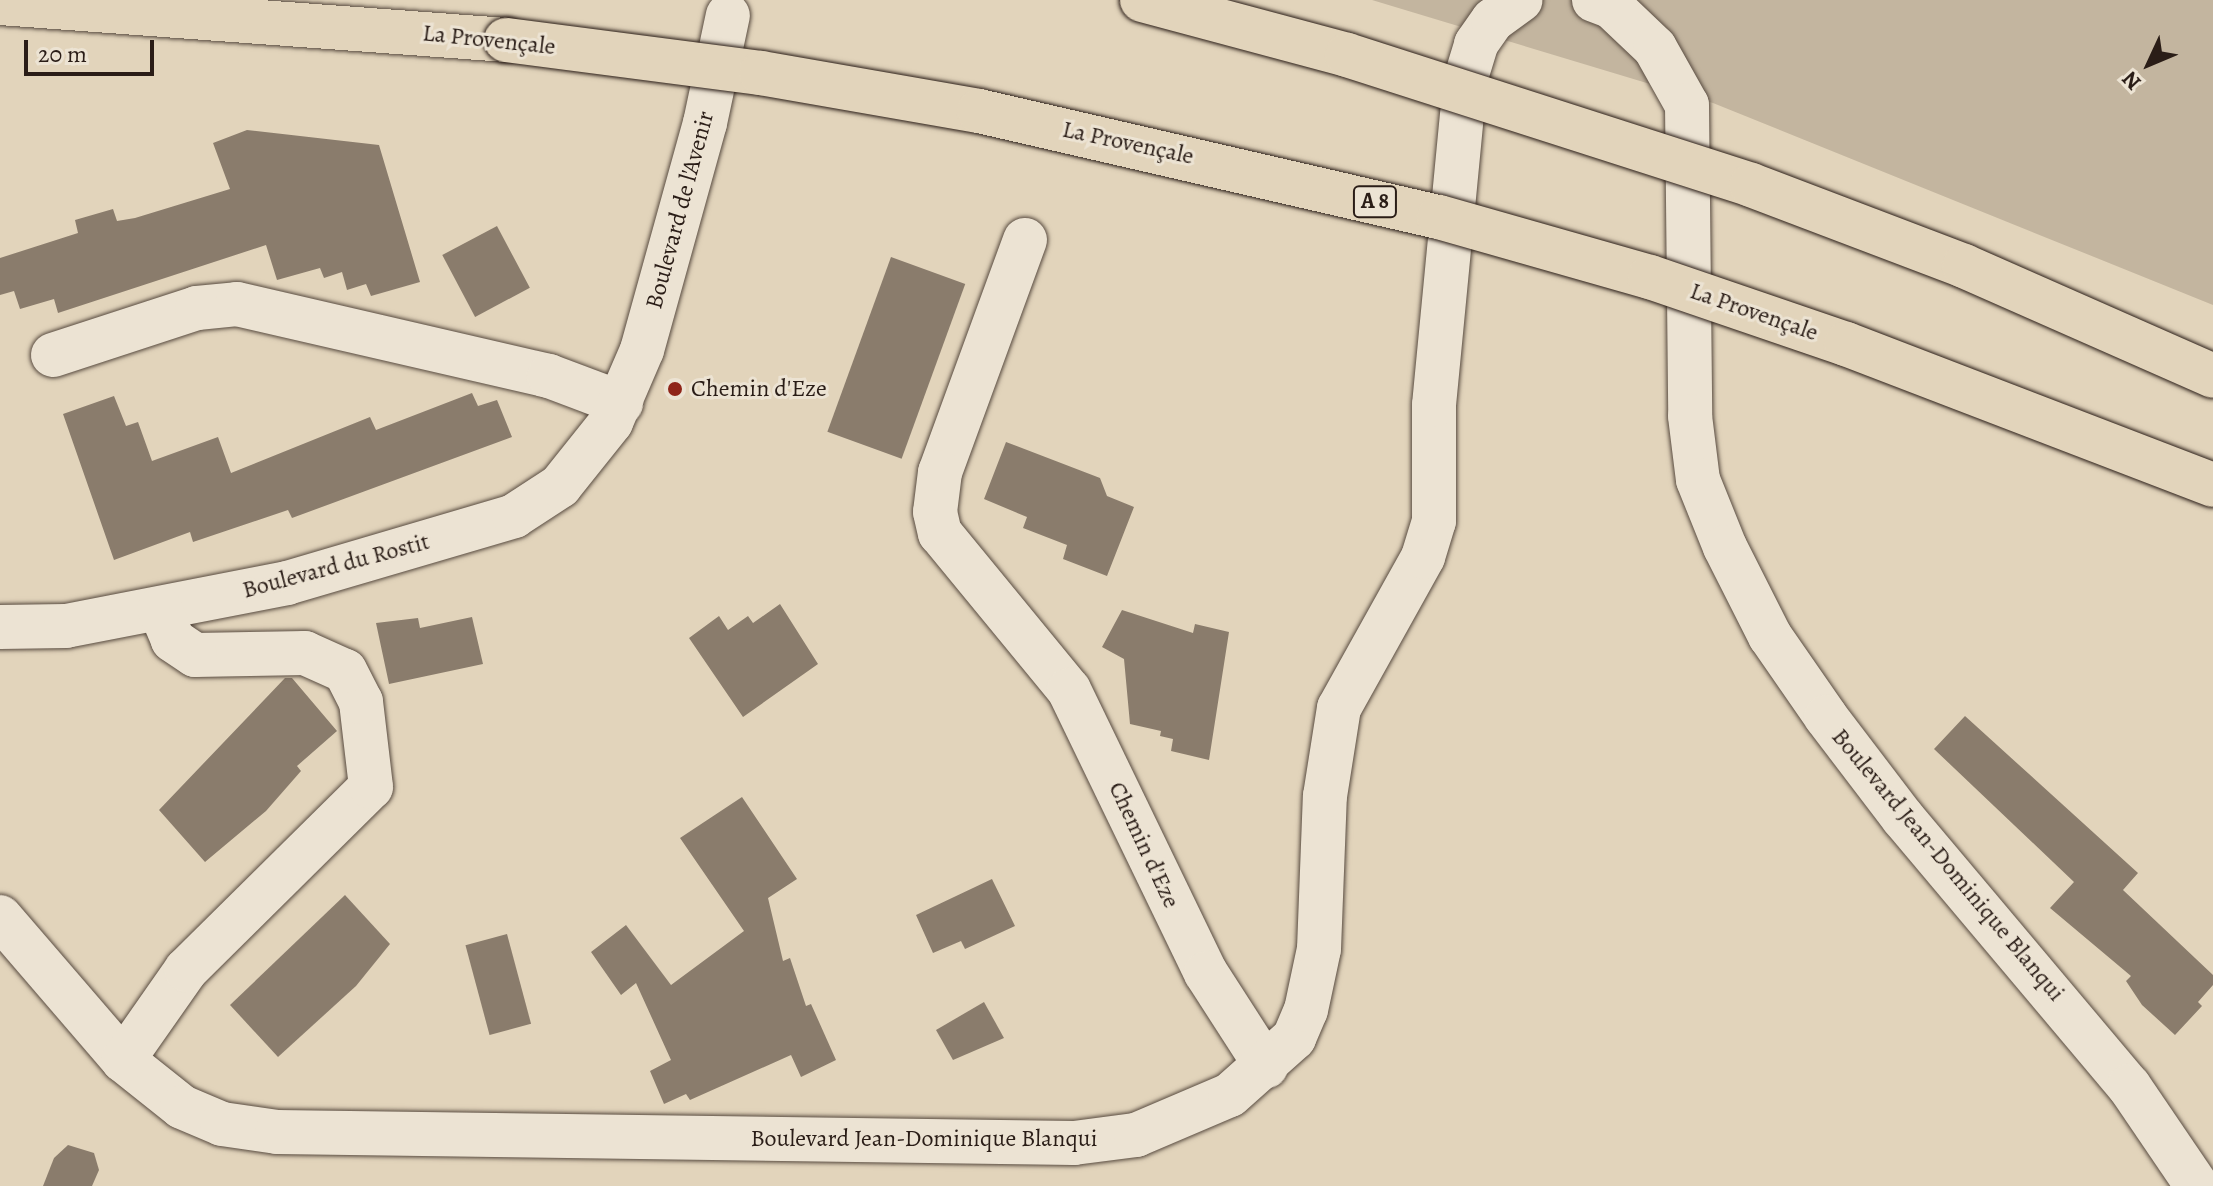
<!DOCTYPE html>
<html>
<head>
<meta charset="utf-8">
<style>
	body { margin:0 }
	#map { position:relative; width:2213px; height:1186px; overflow:hidden; background:#e2d4bb; font-family:Alegreya,serif }
	div>[style] { position:absolute }
	[style*='--x'] { left:calc(var(--x)*1px); top:calc(var(--y)*1px); width:calc(var(--w)*1px); rotate:calc(var(--a)*1deg) }
	.green>* { inset:0; background:#c3b59f }
	.building>* { inset:0; background:#8a7c6c; transform-origin:0 0 }
	.roads { filter:drop-shadow(0 0 2px #584b40) drop-shadow(0 0 2px #584b40) }
	.minor>* { height:44px; margin:-22px; padding:0 22px; transform-origin:22px; border-radius:22px; background:#ece3d3 }
	.highway>* { height:44px; margin:-22px; padding:0 22px; transform-origin:22px; border-radius:22px; background:#e2d4bb }
	.bridges { filter:drop-shadow(0 0 2px #2a1d17) drop-shadow(0 0 2px #2a1d17) }
	.highway-bridge>* { height:44px; margin:-22px; padding:0 22px; transform-origin:22px; border-radius:22px; background:#e2d4bb }
	.dots>* { width:22px; height:22px; translate:-50% -50%; box-sizing:border-box; border:4px solid #ece3d3; border-radius:50% }
	span { translate:-50% -50%; white-space:nowrap; text-align:center; line-height:1.15; -webkit-text-stroke:6px #ece3d3; paint-order:stroke }
	.shield-label span { padding:2px 6px; background:#ece3d3; border:2px solid; border-radius:6px; -webkit-text-stroke-width:0 }
	.shield-label { font-size:22px; color:#2a1d17; font-weight:700 }
	.street-label { font-size:24px; color:#2a1d17 }
	.poi-label { font-size:24px; color:#2a1d17 }
	.left { translate:0 -50%; text-align:left }
	.north { position:absolute; left:2109px; top:24px; width:80px; height:80px; -webkit-text-stroke:6px #ece3d3; paint-order:stroke; rotate:226deg; font-size:22px; font-weight:700; line-height:32px; text-align:center; color:#2a1d17 }
	.north::after { content:''; display:block; margin:auto; width:28px; height:36px; background:#2a1d17; clip-path:polygon(50% 0,100% 100%,50% 72%,0 100%) }
	.scale { position:absolute; left:24px; top:40px; width:130px; height:36px; box-sizing:border-box; border:4px solid #2a1d17; border-top:0; padding-left:10px; font-size:24px; line-height:28px; white-space:nowrap; color:#2a1d17; -webkit-text-stroke:6px #ece3d3; paint-order:stroke }
</style>
</head>
<body>
<div id="map">
	<div class="green">
		<i style="clip-path:polygon(1372px 0,2213px 0,2213px 305px,1713px 103px)"></i>
	</div>
	<div class="building">
		<i style="clip-path:polygon(247px 130px,379px 145px,420px 282px,371px 296px,366px 284px,347px 290px,342px 272px,324px 278px,320px 268px,277px 280px,266px 245px,58px 313px,54px 299px,20px 309px,14px 291px,0 295px,0 258px,78px 233px,75px 220px,113px 209px,117px 221px,135px 218px,230px 189px,213px 143px)"></i>
		<i style="left:497px;top:226px;width:70px;height:62px;rotate:62deg"></i>
		<i style="left:891px;top:257px;width:79px;height:186px;rotate:20deg"></i>
		<i style="clip-path:polygon(472px 393px,478px 406px,497px 400px,512px 437px,292px 518px,288px 510px,193px 542px,190px 532px,114px 560px,63px 414px,114px 396px,126px 426px,138px 422px,152px 461px,218px 437px,231px 473px,370px 417px,376px 430px)"></i>
		<i style="clip-path:polygon(1006px 442px,1100px 478px,1107px 496px,1134px 507px,1107px 576px,1063px 559px,1067px 545px,1023px 528px,1027px 517px,984px 499px)"></i>
		<i style="clip-path:polygon(780px 604px,818px 664px,743px 717px,689px 638px,719px 616px,728px 630px,748px 616px,753px 623px)"></i>
		<i style="clip-path:polygon(1122px 610px,1193px 633px,1195px 624px,1229px 632px,1209px 760px,1171px 751px,1173px 739px,1160px 736px,1161px 731px,1130px 724px,1124px 659px,1102px 647px)"></i>
		<i style="clip-path:polygon(472px 617px,483px 664px,389px 684px,376px 623px,418px 618px,420px 628px)"></i>
		<i style="clip-path:polygon(285px 678px,292px 678px,337px 731px,297px 766px,301px 771px,266px 811px,205px 862px,159px 810px)"></i>
		<i style="clip-path:polygon(1965px 716px,2138px 873px,2123px 890px,2213px 975px,2213px 985px,2198px 1002px,2202px 1006px,2175px 1035px,2142px 1005px,2126px 981px,2131px 976px,2050px 908px,2074px 882px,1934px 749px)"></i>
		<i style="clip-path:polygon(742px 797px,797px 879px,768px 898px,783px 961px,790px 958px,806px 1006px,811px 1004px,836px 1060px,801px 1077px,791px 1055px,690px 1100px,686px 1094px,664px 1104px,650px 1071px,671px 1060px,636px 983px,621px 995px,591px 952px,626px 925px,671px 985px,744px 931px,680px 838px)"></i>
		<i style="clip-path:polygon(992px 879px,1015px 926px,965px 949px,961px 941px,933px 953px,916px 915px)"></i>
		<i style="clip-path:polygon(345px 895px,390px 944px,356px 986px,278px 1057px,230px 1005px)"></i>
		<i style="left:507px;top:934px;width:93px;height:43px;rotate:75deg"></i>
		<i style="clip-path:polygon(984px 1002px,1004px 1038px,953px 1060px,936px 1030px)"></i>
		<i style="clip-path:polygon(68px 1145px,94px 1153px,99px 1170px,92px 1186px,43px 1186px,54px 1158px)"></i>
	</div>
	<div class="roads">
		<div class="minor">
			<i style="--x:1594;--y:0;--w:19;--a:21"></i>
			<i style="--x:1612;--y:7;--w:59;--a:43.6"></i>
			<i style="--x:1655;--y:48;--w:65;--a:60.7"></i>
			<i style="--x:1687;--y:105;--w:311;--a:89.4"></i>
			<i style="--x:1690;--y:416;--w:64;--a:82.9"></i>
			<i style="--x:1698;--y:480;--w:72;--a:68.1"></i>
			<i style="--x:1725;--y:547;--w:100;--a:63.2"></i>
			<i style="--x:1770;--y:636;--w:98;--a:55.3"></i>
			<i style="--x:1826;--y:717;--w:127;--a:52.7"></i>
			<i style="--x:1903;--y:818;--w:351;--a:49.9"></i>
			<i style="--x:2129;--y:1086;--w:121;--a:55.8"></i>
			<i style="--x:1025;--y:240;--w:247;--a:110.1"></i>
			<i style="--x:940;--y:472;--w:40;--a:97.1"></i>
			<i style="--x:935;--y:512;--w:22;--a:77"></i>
			<i style="--x:940;--y:533;--w:203;--a:50.6"></i>
			<i style="--x:1069;--y:690;--w:314;--a:64.2"></i>
			<i style="--x:1206;--y:973;--w:111;--a:57.2"></i>
			<i style="--x:53;--y:355;--w:151;--a:-18.1"></i>
			<i style="--x:197;--y:308;--w:40;--a:-5.7"></i>
			<i style="--x:237;--y:304;--w:320;--a:13"></i>
			<i style="--x:549;--y:376;--w:77;--a:20.6"></i>
			<i style="--x:0;--y:627;--w:66;--a:-0.9"></i>
			<i style="--x:66;--y:626;--w:225;--a:-11"></i>
			<i style="--x:287;--y:583;--w:237;--a:-16.4"></i>
			<i style="--x:514;--y:516;--w:55;--a:-33.1"></i>
			<i style="--x:560;--y:486;--w:82;--a:-51.4"></i>
			<i style="--x:611;--y:422;--w:78;--a:-66.7"></i>
			<i style="--x:642;--y:350;--w:236;--a:-74.5"></i>
			<i style="--x:705;--y:123;--w:110;--a:-78"></i>
			<i style="--x:0;--y:917;--w:189;--a:49.3"></i>
			<i style="--x:123;--y:1060;--w:75;--a:38.5"></i>
			<i style="--x:182;--y:1107;--w:43;--a:23"></i>
			<i style="--x:222;--y:1124;--w:56;--a:8.3"></i>
			<i style="--x:277;--y:1132;--w:797;--a:0.79"></i>
			<i style="--x:1074;--y:1143;--w:63;--a:-7.4"></i>
			<i style="--x:1136;--y:1135;--w:102;--a:-23.1"></i>
			<i style="--x:1230;--y:1095;--w:86;--a:-41.7"></i>
			<i style="--x:1294;--y:1038;--w:30;--a:-67"></i>
			<i style="--x:1306;--y:1010;--w:62;--a:-78"></i>
			<i style="--x:1319;--y:949;--w:153;--a:-87.8"></i>
			<i style="--x:1325;--y:796;--w:89;--a:-81"></i>
			<i style="--x:1339;--y:708;--w:173;--a:-60.9"></i>
			<i style="--x:1423;--y:557;--w:38;--a:-73"></i>
			<i style="--x:1434;--y:521;--w:116;--a:-90"></i>
			<i style="--x:1434;--y:405;--w:325;--a:-84.5"></i>
			<i style="--x:1465;--y:81;--w:39;--a:-73"></i>
			<i style="--x:1476;--y:44;--w:29;--a:-55"></i>
			<i style="--x:1493;--y:20;--w:34;--a:-36"></i>
			<i style="--x:123;--y:1060;--w:110;--a:-55"></i>
			<i style="--x:186;--y:970;--w:260;--a:-44.7"></i>
			<i style="--x:371;--y:787;--w:86;--a:-96.7"></i>
			<i style="--x:361;--y:702;--w:35;--a:-117"></i>
			<i style="--x:345;--y:671;--w:44;--a:-155.8"></i>
			<i style="--x:305;--y:653;--w:110;--a:179"></i>
			<i style="--x:195;--y:655;--w:27;--a:-146"></i>
			<i style="--x:173;--y:640;--w:34;--a:-113"></i>
		</div>
		<div class="highway">
			<i style="--x:0;--y:3;--w:507;--a:4.18"></i>
		</div>
	</div>
	<div class="bridges">
		<div class="highway-bridge">
			<i style="--x:1142;--y:0;--w:212;--a:15"></i>
			<i style="--x:1347;--y:55;--w:424;--a:17.8"></i>
			<i style="--x:1751;--y:185;--w:228;--a:20.8"></i>
			<i style="--x:1964;--y:266;--w:272;--a:23.8"></i>
			<i style="--x:506;--y:40;--w:257;--a:7.4"></i>
			<i style="--x:761;--y:73;--w:221;--a:9.9"></i>
			<i style="--x:979;--y:111;--w:472;--a:13"></i>
			<i style="--x:1439;--y:217;--w:219;--a:15.9"></i>
			<i style="--x:1650;--y:277;--w:207;--a:18.9"></i>
			<i style="--x:1846;--y:344;--w:393;--a:21"></i>
		</div>
	</div>
	<div class="dots">
		<i style="left:675px;top:389px;background:#8f2418"></i>
	</div>
	<div class="shield-label">
		<span style="left:1375px;top:202px">A 8</span>
	</div>
	<div class="street-label">
		<span style="left:489px;top:40px;rotate:6deg">La Provençale</span>
		<span style="left:1128px;top:143px;rotate:12deg">La Provençale</span>
		<span style="left:680px;top:210px;rotate:-75deg">Boulevard de l'Avenir</span>
		<span style="left:1754px;top:312px;rotate:19deg">La Provençale</span>
		<span style="left:336px;top:566px;rotate:-15deg">Boulevard du Rostit</span>
		<span style="left:1144px;top:845px;rotate:65deg">Chemin d'Eze</span>
		<span style="left:1948px;top:865px;rotate:50deg">Boulevard Jean-Dominique Blanqui</span>
		<span style="left:924px;top:1139px">Boulevard Jean-Dominique Blanqui</span>
	</div>
	<div class="poi-label">
		<span class="left" style="left:691px;top:389px">Chemin d'Eze</span>
	</div>
	<div class="north">N</div>
	<div class="scale">20 m</div>
</div>
</body>
</html>
